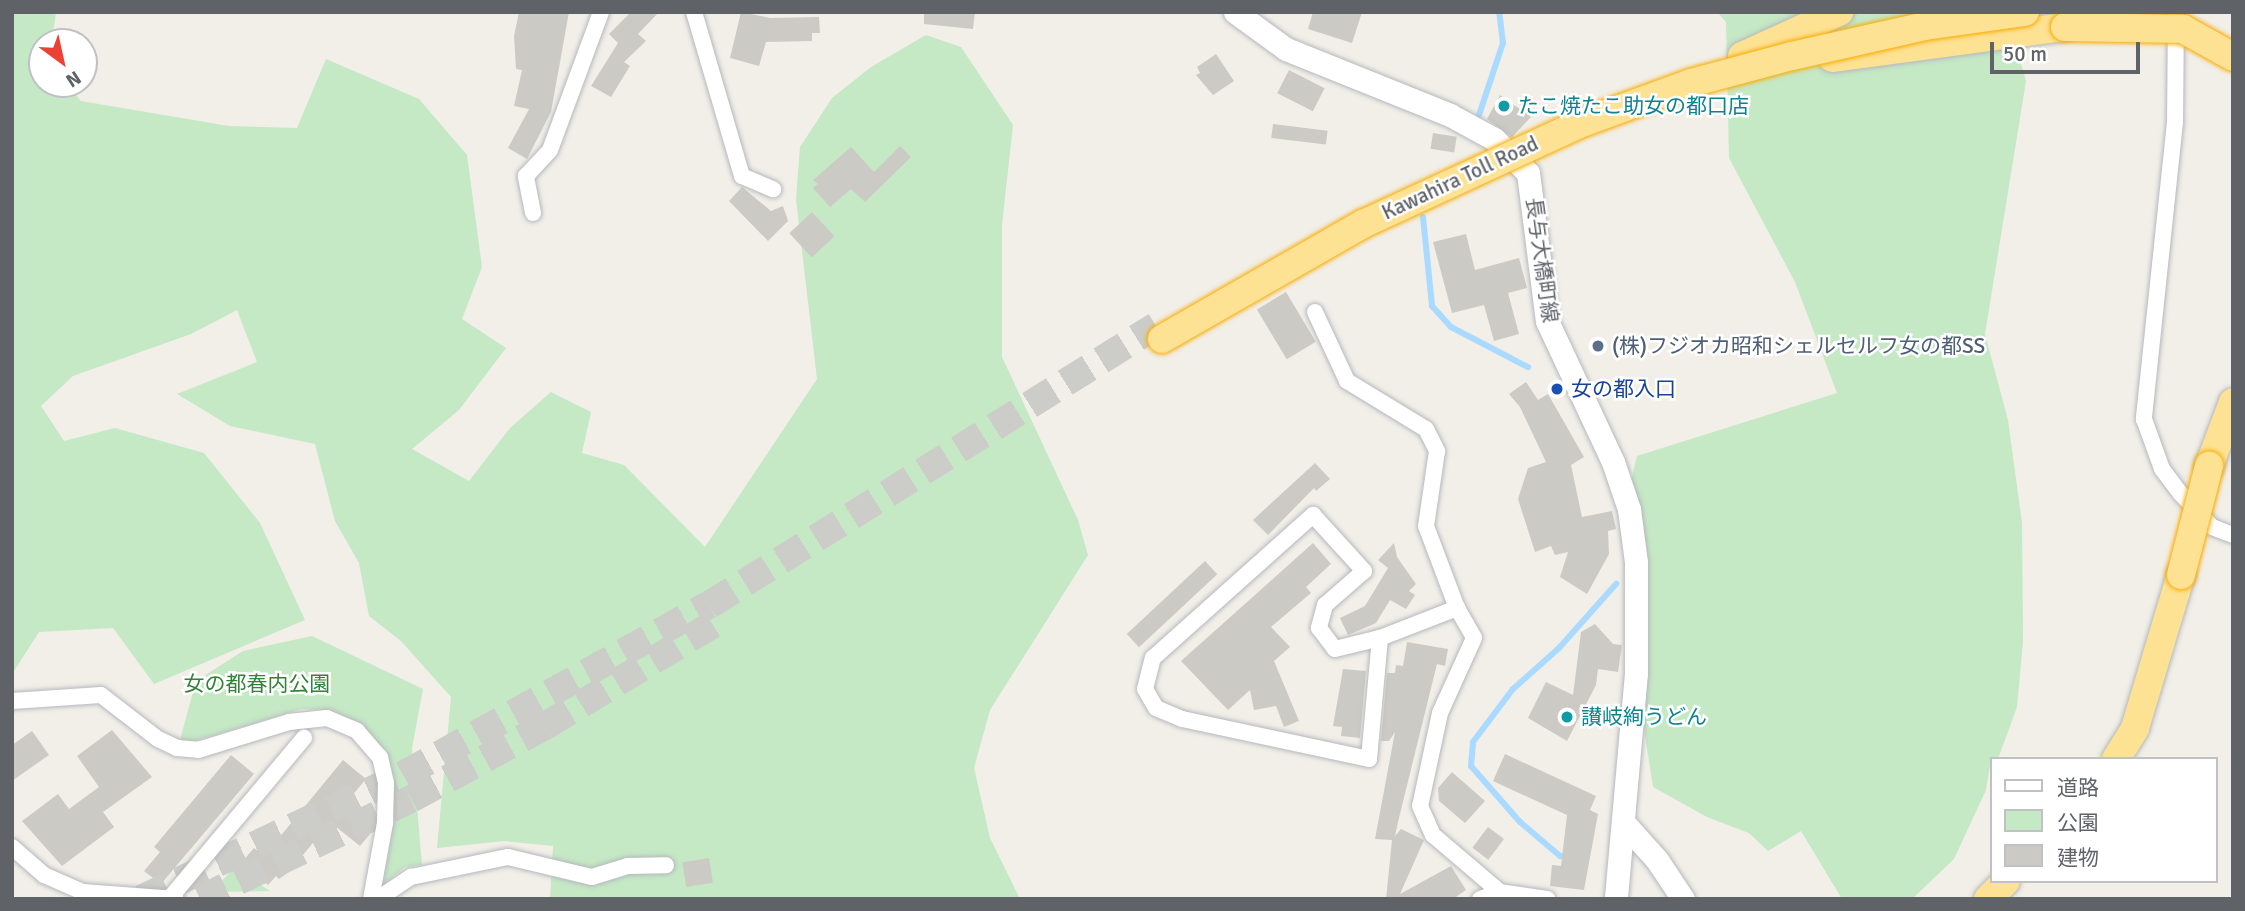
<!DOCTYPE html>
<html>
<head>
<meta charset="utf-8">
<style>
	body { margin:0 }
	#map { position:relative; width:2245px; height:911px; overflow:hidden; background:#f1efe8; font-family:Signika,"Noto Sans JP",sans-serif }
	div>[style] { position:absolute }
	[style*='--x'] { left:calc(var(--x)*1px); top:calc(var(--y)*1px); width:calc(var(--w)*1px); rotate:calc(var(--a)*1deg) }
	.green>* { inset:0; background:#c5e8c5 }
	.stream>* { height:6px; margin:-3px; padding:0 3px; transform-origin:3px; border-radius:3px; background:#aadaff }
	.building>* { inset:0; background:#cccac5; transform-origin:0 0 }
	.highway-tunnel>* { height:28px; margin-top:-14px; transform-origin:0; background:repeating-linear-gradient(90deg,#ccccc8 0 28px,transparent 0 42px) }
	.roads { filter:drop-shadow(0 0 2px #b5b8bc) drop-shadow(0 0 2px #b5b8bc) }
	.street>* { height:16px; margin:-8px; padding:0 8px; transform-origin:8px; border-radius:8px; background:#fff }
	.secondary>* { height:23px; margin:-11.5px; padding:0 11.5px; transform-origin:11.5px; border-radius:11.5px; background:#fff }
	.highway>* { height:28px; margin:-14px; padding:0 14px; transform-origin:14px; border-radius:14px; background:#fde293 }
	.bridges { filter:drop-shadow(0 0 2px #f9ab00) drop-shadow(0 0 2px #f9ab00) }
	.highway-bridge>* { height:28px; margin:-14px; padding:0 14px; transform-origin:14px; border-radius:14px; background:#fde293 }
	.dots>* { width:19px; height:19px; translate:-50% -50%; box-sizing:border-box; border:4px solid #fff; border-radius:50% }
	span { translate:-50% -50%; white-space:nowrap; text-align:center; line-height:1.15; -webkit-text-stroke:5px #fff; paint-order:stroke }
	.culture-label { font-size:21px; color:#0d838f }
	.left { translate:0 -50%; text-align:left }
	.street-label { font-size:21px; color:#5f6368 }
	.service-label { font-size:21px; color:#4e5e75 }
	.transit-label { font-size:21px; color:#164399 }
	.park-label { font-size:21px; color:#348238 }
	.frame { position:absolute; inset:0; border:14px solid #5f6368; pointer-events:none }
	.legend { position:absolute; left:1990px; top:757px; width:228px; height:126px; box-sizing:border-box; background:#fff; border:2px solid #bfc1c3; margin:0; padding:9px 12px; list-style:none; font-size:21px; color:#5f6368 }
	.legend li { display:flex; align-items:center; gap:14px; height:35px }
	.legend b { width:35px; border:2px solid #bfc1c3 }
	.north { position:absolute; left:28px; top:28px; width:70px; height:70px; box-sizing:border-box; background:#fff; border:2px solid #bfc1c3; border-radius:50%; rotate:147deg; font-size:19px; font-weight:700; line-height:28px; text-align:center; color:#5f6368 }
	.north::after { content:''; display:block; margin:auto; width:24px; height:32px; background:#ea4335; clip-path:polygon(50% 0,100% 100%,50% 72%,0 100%) }
	.scale { position:absolute; left:1990px; top:42px; width:150px; height:32px; box-sizing:border-box; border:4px solid #5f6368; border-top:0; padding-left:9px; font-size:21px; line-height:24px; white-space:nowrap; color:#5f6368; -webkit-text-stroke:5px #fff; paint-order:stroke }
</style>
</head>
<body>
<div id="map">
	<div class="green">
		<i style="clip-path:polygon(12px 12px,56px 12px,52px 42px,42px 42px,42px 84px,67px 84px,81px 101px,229px 126px,297px 128px,326px 59px,419px 99px,467px 155px,482px 267px,462px 319px,506px 348px,459px 410px,412px 449px,469px 481px,510px 428px,551px 392px,591px 412px,582px 453px,624px 465px,705px 547px,817px 379px,796px 199px,800px 147px,832px 98px,871px 67px,926px 35px,961px 47px,1013px 125px,1002px 225px,1002px 357px,1078px 520px,1088px 555px,990px 710px,974px 768px,990px 838px,1020px 899px,550px 899px,553px 846px,504px 841px,437px 848px,451px 697px,401px 641px,369px 616px,359px 563px,335px 521px,315px 444px,230px 426px,177px 394px,257px 362px,237px 310px,191px 334px,73px 376px,41px 406px,64px 441px,115px 428px,204px 453px,260px 523px,305px 620px,154px 684px,113px 628px,39px 632px,12px 674px)"></i>
		<i style="clip-path:polygon(1717px 12px,2006px 12px,2026px 81px,1985px 334px,2008px 420px,2022px 523px,2023px 641px,2017px 707px,1998px 759px,1991px 759px,1986px 790px,1954px 859px,1912px 899px,1842px 899px,1801px 831px,1768px 851px,1749px 833px,1707px 817px,1653px 787px,1640px 704px,1625px 505px,1637px 456px,1837px 393px,1795px 282px,1729px 158px,1726px 22px)"></i>
		<i style="clip-path:polygon(312px 636px,423px 689px,412px 748px,422px 865px,405px 867px,383px 885px,398px 796px,387px 751px,331px 710px,302px 709px,194px 741px,180px 740px,196px 681px,243px 651px)"></i>
		<i style="clip-path:polygon(235px 867px,270px 891px,211px 892px)"></i>
	</div>
	<div class="stream">
		<i style="--x:1479;--y:115;--w:76;--a:-71.6"></i>
		<i style="--x:1503;--y:43;--w:31;--a:-97"></i>
		<i style="--x:1423;--y:217;--w:89;--a:84.2"></i>
		<i style="--x:1432;--y:306;--w:28;--a:48"></i>
		<i style="--x:1451;--y:327;--w:87;--a:27.5"></i>
		<i style="--x:1571;--y:856;--w:11;--a:180"></i>
		<i style="--x:1560;--y:856;--w:52;--a:-139.6"></i>
		<i style="--x:1520;--y:822;--w:74;--a:-131.2"></i>
		<i style="--x:1471;--y:766;--w:24;--a:-85"></i>
		<i style="--x:1473;--y:742;--w:66;--a:-53"></i>
		<i style="--x:1513;--y:689;--w:62;--a:-41.7"></i>
		<i style="--x:1559;--y:648;--w:86;--a:-48.3"></i>
	</div>
	<div class="building">
		<i style="clip-path:polygon(519px 12px,569px 12px,551px 112px,527px 159px,508px 148px,529px 109px,514px 106px,522px 70px,516px 69px,514px 36px)"></i>
		<i style="clip-path:polygon(631px 12px,659px 12px,638px 34px,646px 41px,624px 62px,630px 66px,611px 97px,591px 86px,618px 43px,609px 34px)"></i>
		<i style="clip-path:polygon(741px 12px,770px 18px,819px 17px,820px 33px,812px 33px,812px 41px,766px 42px,759px 66px,730px 58px)"></i>
		<i style="clip-path:polygon(924px 12px,975px 12px,973px 29px,924px 24px)"></i>
		<i style="clip-path:polygon(1313px 12px,1362px 12px,1352px 43px,1308px 29px)"></i>
		<i style="clip-path:polygon(1216px 54px,1234px 81px,1213px 95px,1196px 75px,1200px 73px,1197px 67px)"></i>
		<i style="left:1289px;top:70px;width:40px;height:26px;rotate:27deg"></i>
		<i style="clip-path:polygon(1500px 95px,1531px 117px,1512px 137px,1487px 119px)"></i>
		<i style="left:1273px;top:124px;width:55px;height:14px;rotate:7deg"></i>
		<i style="left:1433px;top:133px;width:24px;height:16px;rotate:9deg"></i>
		<i style="clip-path:polygon(900px 146px,911px 157px,865px 202px,851px 189px,830px 207px,813px 188px,818px 184px,813px 180px,851px 147px,874px 172px)"></i>
		<i style="clip-path:polygon(742px 187px,771px 211px,783px 206px,788px 221px,768px 241px,729px 201px)"></i>
		<i style="left:812px;top:212px;width:33px;height:31px;rotate:47deg"></i>
		<i style="clip-path:polygon(1466px 234px,1475px 270px,1519px 258px,1527px 288px,1508px 293px,1519px 334px,1494px 341px,1484px 305px,1452px 313px,1433px 242px)"></i>
		<i style="left:1286px;top:292px;width:58px;height:34px;rotate:59deg"></i>
		<i style="clip-path:polygon(1526px 382px,1538px 400px,1548px 394px,1584px 457px,1571px 465px,1582px 517px,1612px 511px,1616px 529px,1608px 531px,1609px 554px,1587px 594px,1560px 577px,1568px 552px,1555px 555px,1551px 546px,1535px 552px,1518px 499px,1528px 468px,1546px 462px,1520px 407px,1509px 394px)"></i>
		<i style="clip-path:polygon(1315px 463px,1330px 479px,1316px 491px,1314px 488px,1268px 535px,1253px 520px)"></i>
		<i style="clip-path:polygon(1313px 543px,1331px 564px,1306px 587px,1311px 593px,1271px 627px,1290px 647px,1274px 661px,1299px 721px,1284px 727px,1276px 706px,1254px 710px,1250px 690px,1228px 710px,1181px 661px)"></i>
		<i style="clip-path:polygon(1394px 543px,1397px 557px,1416px 584px,1409px 591px,1415px 595px,1406px 609px,1390px 600px,1376px 623px,1348px 635px,1340px 618px,1365px 606px,1388px 568px,1378px 560px)"></i>
		<i style="left:1205px;top:561px;width:18px;height:107px;rotate:47deg"></i>
		<i style="clip-path:polygon(1595px 624px,1613px 644px,1622px 645px,1618px 672px,1598px 669px,1596px 685px,1567px 741px,1528px 718px,1546px 682px,1573px 695px,1581px 632px)"></i>
		<i style="clip-path:polygon(1407px 642px,1448px 649px,1445px 666px,1437px 664px,1398px 822px,1395px 836px,1401px 829px,1424px 840px,1400px 894px,1451px 866px,1466px 890px,1453px 899px,1386px 899px,1392px 840px,1375px 839px,1395px 732px,1389px 741px,1381px 741px,1387px 673px,1395px 673px,1396px 665px,1403px 666px)"></i>
		<i style="clip-path:polygon(1343px 669px,1366px 671px,1360px 738px,1341px 736px,1342px 727px,1333px 726px)"></i>
		<i style="clip-path:polygon(112px 730px,152px 777px,103px 812px,114px 827px,62px 866px,22px 821px,58px 794px,69px 809px,99px 787px,77px 756px)"></i>
		<i style="clip-path:polygon(32px 731px,49px 755px,12px 781px,12px 745px)"></i>
		<i style="clip-path:polygon(1505px 754px,1596px 796px,1590px 810px,1598px 814px,1584px 890px,1550px 886px,1552px 865px,1561px 866px,1567px 815px,1493px 781px)"></i>
		<i style="clip-path:polygon(231px 755px,254px 774px,161px 884px,144px 871px,160px 852px,154px 847px)"></i>
		<i style="clip-path:polygon(343px 760px,366px 779px,340px 810px,370px 834px,360px 846px,330px 822px,289px 872px,279px 879px,276px 876px,268px 885px,241px 863px,254px 848px,264px 856px)"></i>
		<i style="clip-path:polygon(1452px 772px,1485px 801px,1465px 823px,1439px 801px,1438px 788px)"></i>
		<i style="left:1488px;top:827px;width:20px;height:26px;rotate:37deg"></i>
		<i style="left:709px;top:858px;width:25px;height:27px;rotate:81deg"></i>
	</div>
	<div class="highway-tunnel">
		<i style="--x:141;--y:899;--w:290;--a:-25.3"></i>
		<i style="--x:403;--y:775;--w:350;--a:-29.1"></i>
		<i style="--x:709;--y:605;--w:527;--a:-31.97"></i>
		<i style="--x:200;--y:899;--w:233;--a:-25.4"></i>
		<i style="--x:411;--y:799;--w:153;--a:-28.6"></i>
		<i style="--x:545;--y:726;--w:210;--a:-31.2"></i>
	</div>
	<div class="roads">
		<div class="street">
			<i style="--x:694;--y:12;--w:171;--a:73.7"></i>
			<i style="--x:742;--y:176;--w:34;--a:23"></i>
			<i style="--x:2176;--y:12;--w:110;--a:90.5"></i>
			<i style="--x:2175;--y:122;--w:299;--a:96"></i>
			<i style="--x:2144;--y:419;--w:53;--a:70.2"></i>
			<i style="--x:2162;--y:469;--w:31;--a:53"></i>
			<i style="--x:2181;--y:494;--w:45;--a:46.8"></i>
			<i style="--x:2212;--y:527;--w:22;--a:21"></i>
			<i style="--x:533;--y:213;--w:38;--a:-101"></i>
			<i style="--x:526;--y:176;--w:35;--a:-47"></i>
			<i style="--x:550;--y:150;--w:147;--a:-69.7"></i>
			<i style="--x:1315;--y:312;--w:76;--a:65.1"></i>
			<i style="--x:1347;--y:381;--w:92;--a:31.3"></i>
			<i style="--x:1426;--y:429;--w:25;--a:63"></i>
			<i style="--x:1437;--y:451;--w:76;--a:98.3"></i>
			<i style="--x:1426;--y:526;--w:88;--a:69.3"></i>
			<i style="--x:1457;--y:608;--w:34;--a:60"></i>
			<i style="--x:1474;--y:638;--w:82;--a:114.4"></i>
			<i style="--x:1440;--y:713;--w:95;--a:102.1"></i>
			<i style="--x:1420;--y:806;--w:32;--a:66"></i>
			<i style="--x:1433;--y:835;--w:88;--a:40.4"></i>
			<i style="--x:1313;--y:515;--w:76;--a:47.7"></i>
			<i style="--x:1364;--y:571;--w:52;--a:138.9"></i>
			<i style="--x:1325;--y:605;--w:24;--a:105"></i>
			<i style="--x:1319;--y:628;--w:26;--a:53"></i>
			<i style="--x:1335;--y:649;--w:46;--a:-13.7"></i>
			<i style="--x:1380;--y:638;--w:121;--a:95.2"></i>
			<i style="--x:1369;--y:759;--w:191;--a:-167.9"></i>
			<i style="--x:1182;--y:719;--w:28;--a:-157"></i>
			<i style="--x:1156;--y:708;--w:22;--a:-120"></i>
			<i style="--x:1145;--y:689;--w:32;--a:-76"></i>
			<i style="--x:1153;--y:658;--w:215;--a:-41.8"></i>
			<i style="--x:1380;--y:638;--w:83;--a:-21.3"></i>
			<i style="--x:12;--y:701;--w:89;--a:-3.9"></i>
			<i style="--x:101;--y:695;--w:72;--a:37.7"></i>
			<i style="--x:158;--y:739;--w:21;--a:25"></i>
			<i style="--x:177;--y:748;--w:21;--a:5"></i>
			<i style="--x:198;--y:750;--w:95;--a:-17.1"></i>
			<i style="--x:289;--y:722;--w:38;--a:-6"></i>
			<i style="--x:327;--y:718;--w:33;--a:23"></i>
			<i style="--x:357;--y:731;--w:35;--a:49"></i>
			<i style="--x:380;--y:757;--w:27;--a:77"></i>
			<i style="--x:386;--y:783;--w:40;--a:91.4"></i>
			<i style="--x:385;--y:823;--w:77;--a:100.4"></i>
			<i style="--x:12;--y:847;--w:43;--a:41.2"></i>
			<i style="--x:44;--y:875;--w:43;--a:23.6"></i>
			<i style="--x:83;--y:892;--w:93;--a:4.3"></i>
			<i style="--x:170;--y:898;--w:209;--a:-50.1"></i>
			<i style="--x:378;--y:899;--w:40;--a:-34"></i>
			<i style="--x:411;--y:877;--w:99;--a:-11.7"></i>
			<i style="--x:508;--y:857;--w:86;--a:13.4"></i>
			<i style="--x:592;--y:877;--w:37;--a:-17"></i>
			<i style="--x:627;--y:866;--w:39;--a:-1"></i>
			<i style="--x:1480;--y:899;--w:21;--a:-19"></i>
			<i style="--x:1500;--y:892;--w:48;--a:8.5"></i>
		</div>
		<div class="secondary">
			<i style="--x:1235;--y:12;--w:63;--a:36"></i>
			<i style="--x:1286;--y:49;--w:177;--a:21.9"></i>
			<i style="--x:1450;--y:115;--w:50;--a:28.6"></i>
			<i style="--x:1494;--y:139;--w:48;--a:45"></i>
			<i style="--x:1528;--y:173;--w:149;--a:82.7"></i>
			<i style="--x:1547;--y:321;--w:156;--a:64.9"></i>
			<i style="--x:1613;--y:462;--w:50;--a:71.2"></i>
			<i style="--x:1629;--y:509;--w:53;--a:82.5"></i>
			<i style="--x:1636;--y:562;--w:111;--a:90"></i>
			<i style="--x:1636;--y:673;--w:227;--a:95.1"></i>
			<i style="--x:1623;--y:822;--w:51;--a:48.2"></i>
			<i style="--x:1657;--y:860;--w:47;--a:56.3"></i>
		</div>
		<div class="highway">
			<i style="--x:1742;--y:56;--w:107;--a:-24.4"></i>
			<i style="--x:1832;--y:58;--w:235;--a:-7.6"></i>
			<i style="--x:2209;--y:466;--w:68;--a:-69.4"></i>
			<i style="--x:2116;--y:759;--w:36;--a:-58"></i>
			<i style="--x:2135;--y:728;--w:160;--a:-73.3"></i>
			<i style="--x:1988;--y:899;--w:25;--a:-45"></i>
		</div>
	</div>
	<div class="bridges">
		<div class="highway-bridge">
			<i style="--x:2065;--y:27;--w:118;--a:1"></i>
			<i style="--x:2183;--y:29;--w:57;--a:29.2"></i>
			<i style="--x:1162;--y:339;--w:232;--a:-29.8"></i>
			<i style="--x:1363;--y:224;--w:238;--a:-24.8"></i>
			<i style="--x:1579;--y:124;--w:119;--a:-20.1"></i>
			<i style="--x:1691;--y:83;--w:105;--a:-15"></i>
			<i style="--x:1792;--y:56;--w:136;--a:-12.7"></i>
			<i style="--x:1925;--y:26;--w:101;--a:-8"></i>
			<i style="--x:2181;--y:575;--w:113;--a:-75.6"></i>
		</div>
	</div>
	<div class="dots">
		<i style="left:1504px;top:106px;background:#0f9aa8"></i>
		<i style="left:1598px;top:346px;background:#5c6f8a"></i>
		<i style="left:1557px;top:389px;background:#1a4fb4"></i>
		<i style="left:1567px;top:717px;background:#0f9aa8"></i>
	</div>
	<div class="culture-label">
		<span class="left" style="left:1518px;top:106px">たこ焼たこ助女の都口店</span>
		<span class="left" style="left:1581px;top:717px">讃岐絢うどん</span>
	</div>
	<div class="street-label">
		<span style="left:1460px;top:178px;rotate:-25deg">Kawahira Toll Road</span>
		<span style="left:1542px;top:260px;rotate:82deg">長与大橋町線</span>
	</div>
	<div class="service-label">
		<span class="left" style="left:1612px;top:346px">(株)フジオカ昭和シェルセルフ女の都SS</span>
	</div>
	<div class="transit-label">
		<span class="left" style="left:1571px;top:389px">女の都入口</span>
	</div>
	<div class="park-label">
		<span style="left:257px;top:684px">女の都春内公園</span>
	</div>
	<div class="frame"></div>
	<ul class="legend">
	<li><b style="height:9px;background:#fff"></b>道路</li>
	<li><b style="height:19px;background:#c5e8c5"></b>公園</li>
	<li><b style="height:19px;background:#cccac5"></b>建物</li>
	</ul>
	<div class="north">N</div>
	<div class="scale">50 m</div>
</div>
</body>
</html>
